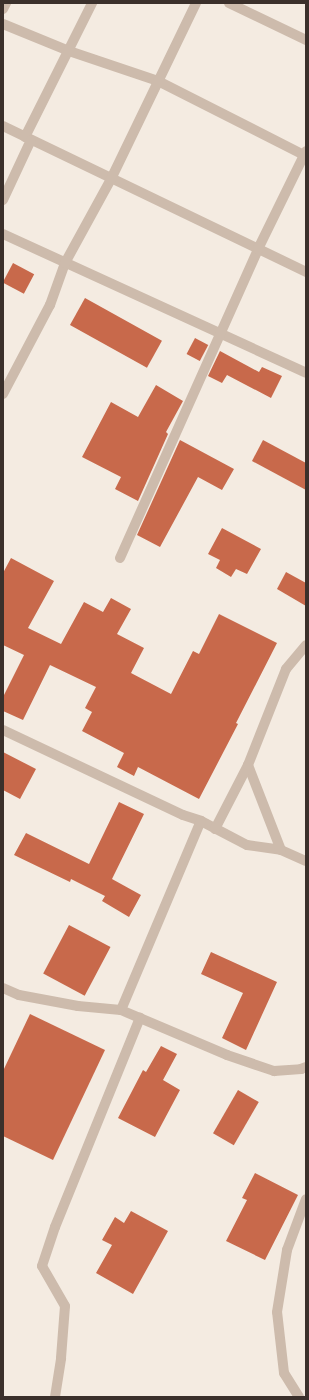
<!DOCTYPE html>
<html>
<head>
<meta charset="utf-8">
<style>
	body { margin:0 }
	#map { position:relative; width:309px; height:1400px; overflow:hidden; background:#f4ebe1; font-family:Roboto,sans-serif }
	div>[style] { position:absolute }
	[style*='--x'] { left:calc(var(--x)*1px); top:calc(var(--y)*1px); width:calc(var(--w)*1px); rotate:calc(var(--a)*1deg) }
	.building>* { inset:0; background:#c8694b; transform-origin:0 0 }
	.minor>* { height:10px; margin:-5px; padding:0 5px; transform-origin:5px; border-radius:5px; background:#cdbbac }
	span { translate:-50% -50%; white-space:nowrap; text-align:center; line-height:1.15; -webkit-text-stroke:3.5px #fbf5ee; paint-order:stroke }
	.frame { position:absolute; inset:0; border:4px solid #3b302b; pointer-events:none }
</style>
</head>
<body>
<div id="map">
	<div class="building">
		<i style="left:13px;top:263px;width:24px;height:22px;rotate:28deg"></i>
		<i style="left:85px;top:298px;width:88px;height:31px;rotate:29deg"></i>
		<i style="left:195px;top:338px;width:15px;height:18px;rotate:28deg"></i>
		<i style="clip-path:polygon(220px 351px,259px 372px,262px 367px,282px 376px,271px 398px,227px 375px,222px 383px,208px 376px)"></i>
		<i style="clip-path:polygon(156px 385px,183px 401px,166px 432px,168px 434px,138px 501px,115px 489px,121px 477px,82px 457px,111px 402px,138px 417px)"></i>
		<i style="clip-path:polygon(180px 440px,234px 469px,222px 490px,198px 477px,160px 547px,137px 535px)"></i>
		<i style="clip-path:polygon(263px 440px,306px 463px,306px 490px,252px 461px)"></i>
		<i style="clip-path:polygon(222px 528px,261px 549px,247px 574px,236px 569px,231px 577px,216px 568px,220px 560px,208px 554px)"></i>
		<i style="clip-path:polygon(11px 558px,54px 581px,28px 628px,61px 644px,84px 602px,103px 612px,111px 598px,131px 609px,117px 634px,144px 648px,131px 673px,171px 694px,193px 651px,199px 654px,219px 614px,277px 643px,236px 723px,238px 724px,199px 799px,138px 767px,134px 776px,117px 767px,124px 753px,82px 731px,92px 712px,85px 708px,96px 687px,50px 665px,23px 720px,3px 711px,3px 697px,24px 655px,3px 645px,3px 573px)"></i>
		<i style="clip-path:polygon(286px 572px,306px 583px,306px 606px,277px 589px)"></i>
		<i style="clip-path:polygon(3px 752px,36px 769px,20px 799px,3px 790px)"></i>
		<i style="clip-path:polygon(119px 802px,144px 814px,112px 879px,141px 895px,129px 917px,102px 901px,105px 896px,71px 879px,70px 882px,14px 855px,26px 833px,89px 864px)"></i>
		<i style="left:69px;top:925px;width:47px;height:55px;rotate:28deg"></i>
		<i style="clip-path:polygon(211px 952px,277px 982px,246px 1050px,222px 1038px,243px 993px,201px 974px)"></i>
		<i style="clip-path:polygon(30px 1014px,105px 1050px,53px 1160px,3px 1136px,3px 1071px)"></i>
		<i style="clip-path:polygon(161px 1046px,177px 1054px,163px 1080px,180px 1090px,155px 1137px,118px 1118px,143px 1070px,146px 1072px)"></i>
		<i style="left:238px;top:1090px;width:24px;height:50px;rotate:30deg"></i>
		<i style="clip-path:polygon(255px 1173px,298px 1195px,265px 1260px,226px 1241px,247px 1200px,242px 1198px)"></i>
		<i style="clip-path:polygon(131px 1211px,168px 1231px,133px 1294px,96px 1273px,112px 1245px,102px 1240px,115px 1217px,124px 1223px)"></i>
	</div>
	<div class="minor">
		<i style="--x:229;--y:3;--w:85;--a:25.7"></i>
		<i style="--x:3;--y:9;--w:7;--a:-63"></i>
		<i style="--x:3;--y:24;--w:71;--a:22.2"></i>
		<i style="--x:69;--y:51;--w:94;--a:18.6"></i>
		<i style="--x:158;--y:81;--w:166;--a:26.9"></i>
		<i style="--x:3;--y:126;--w:336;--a:25.7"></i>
		<i style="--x:25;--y:137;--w:150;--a:-63.4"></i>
		<i style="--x:3;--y:200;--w:66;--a:-65"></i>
		<i style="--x:3;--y:234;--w:333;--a:24.6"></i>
		<i style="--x:3;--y:394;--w:101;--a:-62.2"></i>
		<i style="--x:50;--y:305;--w:45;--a:-70.3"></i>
		<i style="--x:65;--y:263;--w:96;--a:-61.3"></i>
		<i style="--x:111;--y:179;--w:195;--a:-64.2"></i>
		<i style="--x:120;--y:558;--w:338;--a:-65.9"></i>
		<i style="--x:258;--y:249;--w:109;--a:-63.9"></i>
		<i style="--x:3;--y:730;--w:199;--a:25.3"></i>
		<i style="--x:183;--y:815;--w:19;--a:18"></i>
		<i style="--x:201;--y:821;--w:52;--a:27.6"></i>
		<i style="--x:247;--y:845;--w:34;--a:8"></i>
		<i style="--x:281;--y:850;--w:27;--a:24"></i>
		<i style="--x:248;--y:765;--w:91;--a:68.8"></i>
		<i style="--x:215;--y:829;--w:72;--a:-62.7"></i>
		<i style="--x:248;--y:765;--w:103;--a:-68.4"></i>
		<i style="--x:286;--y:669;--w:31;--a:-50"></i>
		<i style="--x:3;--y:988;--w:17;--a:24"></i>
		<i style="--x:19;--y:995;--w:60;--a:10.6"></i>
		<i style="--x:78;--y:1006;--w:43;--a:5.3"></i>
		<i style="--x:121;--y:1010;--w:115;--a:23"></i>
		<i style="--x:227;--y:1055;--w:50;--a:18.8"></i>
		<i style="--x:274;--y:1071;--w:27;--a:-4"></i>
		<i style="--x:301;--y:1069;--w:5;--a:-22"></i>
		<i style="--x:121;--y:1010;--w:205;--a:-67.1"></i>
		<i style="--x:55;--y:1397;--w:39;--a:-81"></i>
		<i style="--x:61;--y:1358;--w:52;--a:-85.6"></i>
		<i style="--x:65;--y:1306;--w:46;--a:-119.9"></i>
		<i style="--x:42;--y:1266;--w:41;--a:-71.6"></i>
		<i style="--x:55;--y:1227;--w:226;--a:-67.9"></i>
		<i style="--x:299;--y:1397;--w:28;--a:-122"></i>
		<i style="--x:284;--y:1373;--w:61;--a:-96.5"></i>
		<i style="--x:277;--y:1312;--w:63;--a:-80.8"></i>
		<i style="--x:287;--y:1250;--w:54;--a:-69.6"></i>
	</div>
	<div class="frame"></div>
</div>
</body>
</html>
